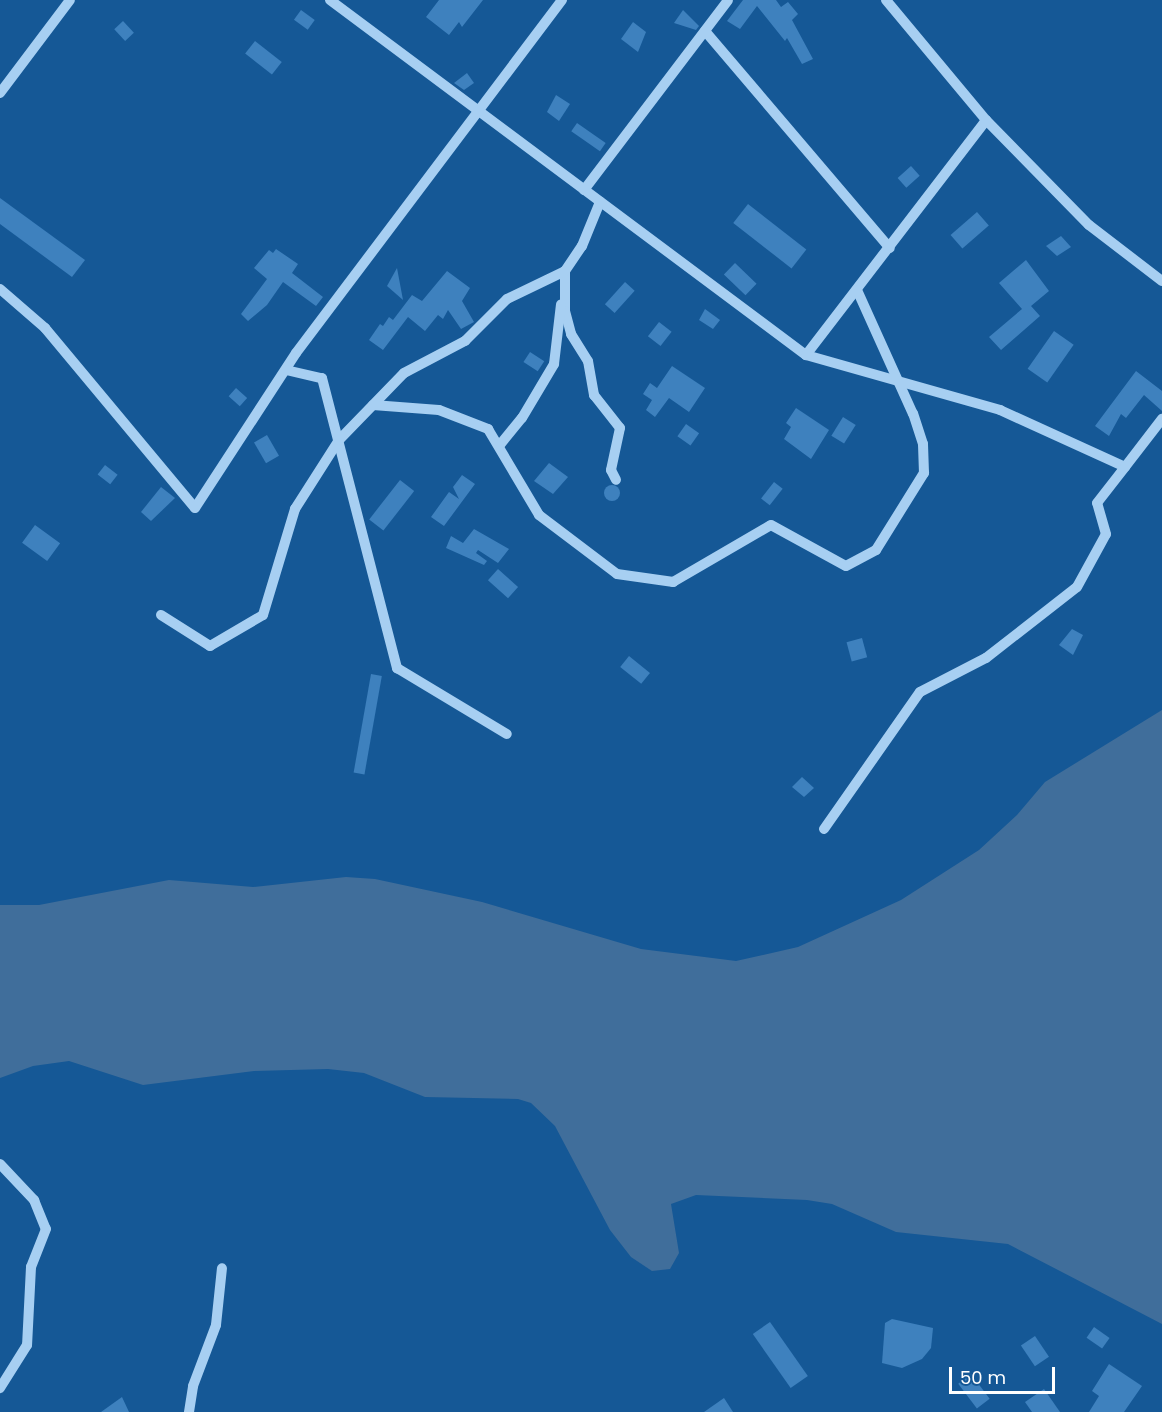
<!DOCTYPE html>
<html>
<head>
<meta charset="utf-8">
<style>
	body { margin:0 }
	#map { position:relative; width:1162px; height:1412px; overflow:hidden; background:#155896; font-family:Poppins,sans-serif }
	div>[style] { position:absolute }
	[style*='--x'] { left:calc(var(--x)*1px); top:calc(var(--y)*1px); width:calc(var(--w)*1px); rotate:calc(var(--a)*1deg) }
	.water>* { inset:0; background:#406e9b }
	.building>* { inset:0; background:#3e81be; transform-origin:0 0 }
	.round { border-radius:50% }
	.minor>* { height:10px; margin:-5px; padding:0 5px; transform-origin:5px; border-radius:5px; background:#a7cff2 }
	span { translate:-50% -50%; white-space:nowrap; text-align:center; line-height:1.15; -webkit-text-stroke:4.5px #155896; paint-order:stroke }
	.scale { position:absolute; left:949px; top:1367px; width:106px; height:27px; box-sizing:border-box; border:3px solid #fff; border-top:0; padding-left:8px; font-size:18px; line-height:21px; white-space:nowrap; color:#fff; -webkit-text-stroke:4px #155896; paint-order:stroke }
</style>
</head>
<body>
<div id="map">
	<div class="water">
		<i style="clip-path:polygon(1162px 710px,1162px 1324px,1008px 1244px,896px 1232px,832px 1204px,807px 1200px,696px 1195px,671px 1204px,679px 1253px,670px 1269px,652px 1271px,631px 1257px,610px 1230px,555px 1126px,531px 1103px,518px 1099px,425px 1097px,364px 1073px,328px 1069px,254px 1071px,143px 1085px,69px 1061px,33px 1066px,0 1078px,0 905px,39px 905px,169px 880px,253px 887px,346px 877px,375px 879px,482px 902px,641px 949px,736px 961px,798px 947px,901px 900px,979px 850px,1017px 815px,1045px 782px)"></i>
	</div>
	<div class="building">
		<i style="clip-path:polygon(439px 0,483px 0,462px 27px,459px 22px,449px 35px,426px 17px)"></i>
		<i style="clip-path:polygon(743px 0,776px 0,781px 7px,788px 2px,798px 14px,792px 20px,813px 59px,802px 64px,787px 38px,785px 41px,757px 6px,740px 29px,727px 21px)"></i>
		<i style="left:301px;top:10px;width:17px;height:12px;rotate:36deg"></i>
		<i style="clip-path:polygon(683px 10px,699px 26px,696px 30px,674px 23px)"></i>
		<i style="left:123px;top:21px;width:16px;height:12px;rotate:47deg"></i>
		<i style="clip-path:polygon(633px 22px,646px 32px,638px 52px,621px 39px)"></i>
		<i style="left:255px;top:41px;width:34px;height:16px;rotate:38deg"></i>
		<i style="clip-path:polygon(467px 73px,474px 83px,464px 90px,454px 83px)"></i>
		<i style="clip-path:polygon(556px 95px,570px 104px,559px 121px,547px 112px)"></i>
		<i style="left:577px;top:123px;width:35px;height:10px;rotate:35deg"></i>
		<i style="left:911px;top:166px;width:13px;height:18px;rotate:48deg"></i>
		<i style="clip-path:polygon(0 198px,85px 260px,72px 277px,0 224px)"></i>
		<i style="left:748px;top:204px;width:74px;height:24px;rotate:38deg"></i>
		<i style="left:977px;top:212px;width:18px;height:35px;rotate:49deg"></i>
		<i style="clip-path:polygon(1061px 236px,1071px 247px,1057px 256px,1046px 246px)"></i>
		<i style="clip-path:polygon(276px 249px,298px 264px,292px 273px,323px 297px,316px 306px,283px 282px,267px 305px,248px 321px,241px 314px,267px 279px,254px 268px,269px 250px,273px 253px)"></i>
		<i style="clip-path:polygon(1026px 260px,1049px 291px,1031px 306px,1040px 316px,1001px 350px,989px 337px,1022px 309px,999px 283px)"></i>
		<i style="left:735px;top:263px;width:30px;height:16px;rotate:44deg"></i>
		<i style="clip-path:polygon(397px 268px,403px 300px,387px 286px)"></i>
		<i style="clip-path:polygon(447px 271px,470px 288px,462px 301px,474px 322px,461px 329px,448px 310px,443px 319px,438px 315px,425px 331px,408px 317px,383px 350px,369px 340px,380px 324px,383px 326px,389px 317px,393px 320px,412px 295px,422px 301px)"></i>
		<i style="left:625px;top:282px;width:13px;height:30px;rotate:42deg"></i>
		<i style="clip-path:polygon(705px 309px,720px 320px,713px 329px,699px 320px)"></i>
		<i style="left:659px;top:322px;width:16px;height:18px;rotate:38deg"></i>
		<i style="left:1054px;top:331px;width:24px;height:46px;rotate:35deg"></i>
		<i style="left:530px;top:352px;width:17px;height:12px;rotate:33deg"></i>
		<i style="clip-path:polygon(672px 366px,705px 388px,689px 412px,669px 398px,655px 417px,646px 410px,652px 400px,643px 394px,650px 383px,657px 388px)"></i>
		<i style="clip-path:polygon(1136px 371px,1162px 391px,1162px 411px,1144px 395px,1126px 418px,1121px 414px,1109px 436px,1095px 426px)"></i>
		<i style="left:236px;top:388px;width:15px;height:11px;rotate:42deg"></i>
		<i style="clip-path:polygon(796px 408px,829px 430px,811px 459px,784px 439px,791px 427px,786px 423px)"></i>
		<i style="left:843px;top:417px;width:15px;height:22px;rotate:32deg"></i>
		<i style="left:686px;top:424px;width:16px;height:15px;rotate:35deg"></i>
		<i style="left:267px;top:435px;width:24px;height:15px;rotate:60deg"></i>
		<i style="clip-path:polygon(549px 463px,568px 477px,553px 494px,534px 481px)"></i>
		<i style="left:105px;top:465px;width:16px;height:12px;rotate:38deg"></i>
		<i style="clip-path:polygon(462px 475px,475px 484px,444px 526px,431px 517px,449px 492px,459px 499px,453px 487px)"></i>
		<i style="left:400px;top:480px;width:18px;height:50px;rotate:38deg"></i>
		<i style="left:774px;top:482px;width:11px;height:21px;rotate:38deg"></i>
		<i class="round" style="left:604px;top:485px;width:16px;height:16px"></i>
		<i style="clip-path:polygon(161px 487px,175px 498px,151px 521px,141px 512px)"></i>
		<i style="left:35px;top:525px;width:31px;height:22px;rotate:36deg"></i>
		<i style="clip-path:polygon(474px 529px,509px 549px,498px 563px,478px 550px,476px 553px,487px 561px,484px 565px,446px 548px,451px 536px,463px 543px)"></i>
		<i style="left:498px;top:569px;width:27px;height:15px;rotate:42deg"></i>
		<i style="clip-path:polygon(1072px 629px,1083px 635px,1073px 655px,1059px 645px)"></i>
		<i style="left:862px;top:638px;width:20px;height:16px;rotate:75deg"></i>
		<i style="left:629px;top:656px;width:27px;height:14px;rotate:39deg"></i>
		<i style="left:371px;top:674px;width:11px;height:100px;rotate:10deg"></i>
		<i style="clip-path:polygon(802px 777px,814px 788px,804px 797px,792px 787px)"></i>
		<i style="clip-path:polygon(892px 1319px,933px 1328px,931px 1348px,922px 1359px,902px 1368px,882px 1363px,885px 1323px)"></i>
		<i style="left:770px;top:1322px;width:66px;height:21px;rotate:55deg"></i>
		<i style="left:1094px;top:1327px;width:19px;height:13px;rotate:35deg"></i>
		<i style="left:1035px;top:1336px;width:25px;height:17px;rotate:56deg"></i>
		<i style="clip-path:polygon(1109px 1364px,1142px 1386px,1124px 1412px,1089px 1412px,1099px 1396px,1092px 1391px)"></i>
		<i style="left:971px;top:1374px;width:31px;height:16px;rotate:53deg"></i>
		<i style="clip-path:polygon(1044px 1389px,1060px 1412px,1032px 1412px,1025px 1402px)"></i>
		<i style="clip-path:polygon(122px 1397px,129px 1412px,101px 1412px)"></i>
		<i style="clip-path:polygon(724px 1398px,733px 1412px,704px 1412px)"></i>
	</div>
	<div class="minor">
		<i style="--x:330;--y:0;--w:594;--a:36.72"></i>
		<i style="--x:806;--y:355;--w:202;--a:15.8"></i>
		<i style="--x:1000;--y:410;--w:137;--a:24.5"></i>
		<i style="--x:1125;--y:467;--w:61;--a:-52.4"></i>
		<i style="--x:886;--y:0;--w:156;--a:50.2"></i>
		<i style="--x:986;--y:120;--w:147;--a:45.6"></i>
		<i style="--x:1089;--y:225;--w:92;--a:37.5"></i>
		<i style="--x:705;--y:31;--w:285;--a:49.6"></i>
		<i style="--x:0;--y:93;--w:116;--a:-53"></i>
		<i style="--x:584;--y:190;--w:238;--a:-52.8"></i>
		<i style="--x:565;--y:271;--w:40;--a:90"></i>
		<i style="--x:565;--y:311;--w:24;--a:75"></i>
		<i style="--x:571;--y:334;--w:32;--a:58"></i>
		<i style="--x:588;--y:361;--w:35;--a:80"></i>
		<i style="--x:594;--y:395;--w:42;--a:51.8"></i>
		<i style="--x:620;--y:428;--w:43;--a:102.1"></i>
		<i style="--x:611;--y:470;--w:11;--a:63"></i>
		<i style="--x:0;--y:289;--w:60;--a:40.9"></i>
		<i style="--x:45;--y:328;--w:234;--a:50.2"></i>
		<i style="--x:195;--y:508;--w:185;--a:-56.9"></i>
		<i style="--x:296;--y:353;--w:442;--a:-53"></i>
		<i style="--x:806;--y:355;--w:296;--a:-52.5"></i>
		<i style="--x:286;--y:370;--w:37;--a:13"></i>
		<i style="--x:322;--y:378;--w:300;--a:75.5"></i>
		<i style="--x:397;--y:668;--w:128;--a:31"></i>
		<i style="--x:373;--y:405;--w:66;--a:4.3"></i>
		<i style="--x:439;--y:410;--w:53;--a:21.2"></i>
		<i style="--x:488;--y:429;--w:100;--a:59.3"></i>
		<i style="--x:539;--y:515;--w:98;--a:37.1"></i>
		<i style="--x:617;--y:574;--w:57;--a:8.1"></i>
		<i style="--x:673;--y:582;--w:113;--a:-30.2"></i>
		<i style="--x:771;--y:525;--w:85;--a:28.7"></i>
		<i style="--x:846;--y:566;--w:34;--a:-28"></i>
		<i style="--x:876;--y:550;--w:91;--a:-58.1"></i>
		<i style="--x:924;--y:473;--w:29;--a:-92"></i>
		<i style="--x:923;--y:444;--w:32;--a:-108"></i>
		<i style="--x:913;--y:414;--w:136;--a:-114.3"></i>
		<i style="--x:499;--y:446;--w:36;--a:-51"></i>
		<i style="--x:522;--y:418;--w:63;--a:-59.3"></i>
		<i style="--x:554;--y:364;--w:60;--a:-83.3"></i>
		<i style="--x:161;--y:615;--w:58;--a:32.3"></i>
		<i style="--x:210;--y:646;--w:61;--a:-30.3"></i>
		<i style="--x:263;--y:615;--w:111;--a:-73.2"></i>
		<i style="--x:295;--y:509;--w:82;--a:-57.5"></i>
		<i style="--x:339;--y:440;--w:93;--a:-45.9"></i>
		<i style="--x:404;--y:373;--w:69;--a:-27.7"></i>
		<i style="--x:465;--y:341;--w:59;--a:-45"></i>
		<i style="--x:507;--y:299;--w:64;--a:-25.8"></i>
		<i style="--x:565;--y:271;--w:30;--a:-56"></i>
		<i style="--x:582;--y:246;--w:48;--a:-67.8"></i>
		<i style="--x:824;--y:829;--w:167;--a:-55"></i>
		<i style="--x:920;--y:692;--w:74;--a:-27.3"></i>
		<i style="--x:986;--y:658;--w:115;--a:-38"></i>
		<i style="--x:1077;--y:587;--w:60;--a:-61.3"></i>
		<i style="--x:1106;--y:534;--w:32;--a:-106"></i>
		<i style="--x:1097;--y:503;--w:46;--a:-52.1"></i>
		<i style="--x:0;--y:1164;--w:50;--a:46.6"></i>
		<i style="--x:34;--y:1200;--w:31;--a:68"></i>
		<i style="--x:46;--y:1229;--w:41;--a:111.5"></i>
		<i style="--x:31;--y:1267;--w:78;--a:92.9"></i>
		<i style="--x:27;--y:1345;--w:51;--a:122.1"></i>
		<i style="--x:189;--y:1412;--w:26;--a:-81"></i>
		<i style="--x:193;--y:1386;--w:65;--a:-69.3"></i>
		<i style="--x:216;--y:1325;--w:57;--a:-84"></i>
	</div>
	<div class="scale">50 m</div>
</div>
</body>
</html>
